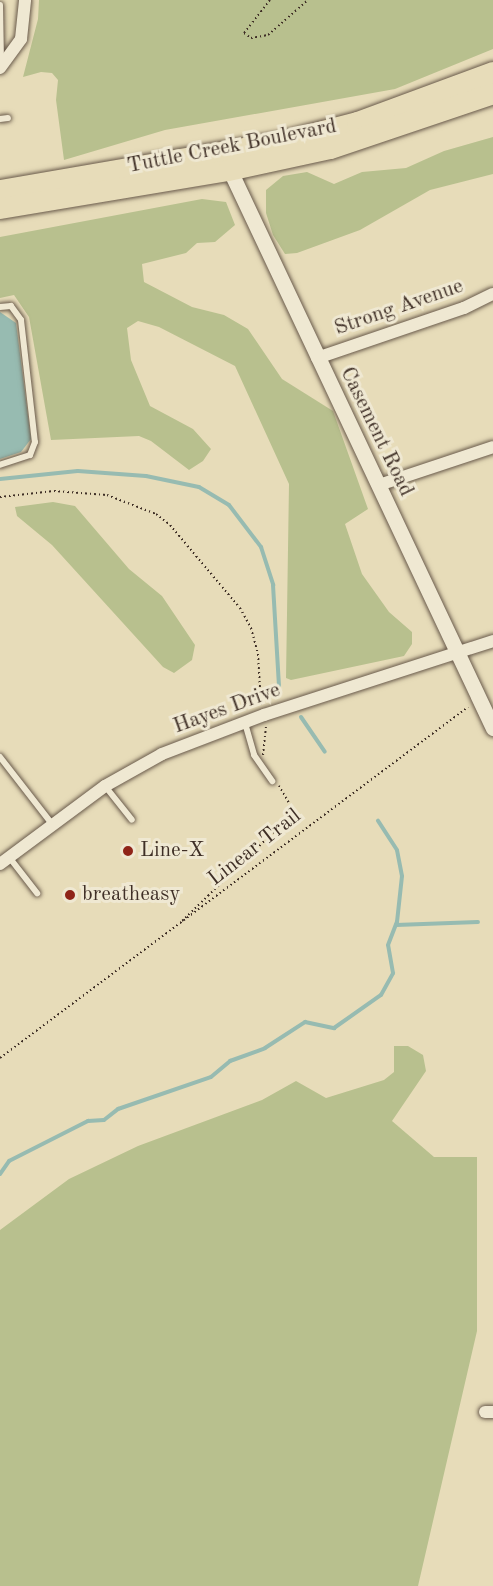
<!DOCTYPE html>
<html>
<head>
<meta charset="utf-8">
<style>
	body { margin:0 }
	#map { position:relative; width:493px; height:1586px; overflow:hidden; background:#e7dcb9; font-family:"Old Standard TT",serif }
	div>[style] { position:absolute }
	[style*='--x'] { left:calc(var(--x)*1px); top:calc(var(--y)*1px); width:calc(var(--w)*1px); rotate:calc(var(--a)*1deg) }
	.green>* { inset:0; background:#b8c08e }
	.water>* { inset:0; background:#97bbb1 }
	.stream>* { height:4px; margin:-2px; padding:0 2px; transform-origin:2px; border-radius:2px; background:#97bbb1 }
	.path>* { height:2px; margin-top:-1px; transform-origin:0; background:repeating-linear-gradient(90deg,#3f2f26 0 1.5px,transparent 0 4.5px) }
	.roads { filter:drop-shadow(0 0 2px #695a4b) drop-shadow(0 0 2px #695a4b) }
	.service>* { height:6px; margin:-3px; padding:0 3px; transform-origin:3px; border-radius:3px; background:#efe8d2 }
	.minor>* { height:12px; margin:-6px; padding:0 6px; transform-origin:6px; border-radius:6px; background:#efe8d2 }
	.tertiary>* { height:15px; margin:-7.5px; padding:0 7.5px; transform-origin:7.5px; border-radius:7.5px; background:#efe8d2 }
	.trunk>* { height:21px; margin:-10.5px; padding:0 10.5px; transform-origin:10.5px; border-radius:10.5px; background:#e7dcb9 }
	.dots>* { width:16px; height:16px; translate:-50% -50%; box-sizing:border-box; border:3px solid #efe8d2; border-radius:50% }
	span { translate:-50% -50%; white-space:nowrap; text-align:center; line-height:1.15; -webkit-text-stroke:6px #efe8d2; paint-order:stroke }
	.street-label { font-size:21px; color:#3f2f26 }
	.poi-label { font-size:21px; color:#3f2f26 }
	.left { translate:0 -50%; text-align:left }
</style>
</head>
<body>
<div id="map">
	<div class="green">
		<i style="clip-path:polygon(39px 0,493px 0,493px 49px,395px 89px,165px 130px,64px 160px,56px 100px,58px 80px,52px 73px,41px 72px,23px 77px,38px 19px)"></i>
		<i style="clip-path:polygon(493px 137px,493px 174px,430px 190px,360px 230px,297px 253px,285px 254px,273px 235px,266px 213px,266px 190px,283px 176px,307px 172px,334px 184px,362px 172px,406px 168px,444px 151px)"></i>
		<i style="clip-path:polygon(202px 199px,226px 202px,235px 225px,215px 242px,197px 243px,186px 253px,142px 264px,144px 282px,192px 307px,224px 315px,248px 329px,282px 379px,333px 411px,368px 509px,345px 524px,362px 574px,389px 612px,412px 632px,412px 644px,404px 656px,291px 680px,286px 678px,289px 484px,235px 366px,159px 327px,138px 321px,127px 328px,131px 360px,150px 406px,193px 429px,211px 449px,203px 461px,189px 470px,151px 441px,139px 436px,51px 440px,29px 317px,14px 295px,0 298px,0 237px)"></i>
		<i style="clip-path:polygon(53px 502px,75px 506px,129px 569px,162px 596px,195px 645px,192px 660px,174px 673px,163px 667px,52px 545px,17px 516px,15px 507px)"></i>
		<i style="clip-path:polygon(394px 1046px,408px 1046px,423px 1055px,426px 1071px,392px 1121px,434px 1157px,477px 1157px,477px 1331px,418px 1586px,0 1586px,0 1230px,69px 1179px,138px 1146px,262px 1100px,296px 1081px,326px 1098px,384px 1080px,394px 1072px)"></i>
	</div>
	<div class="water">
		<i style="clip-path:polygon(0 312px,16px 323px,31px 439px,21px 452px,0 459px)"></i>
	</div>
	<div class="stream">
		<i style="--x:0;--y:479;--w:78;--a:-5.9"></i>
		<i style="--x:78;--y:471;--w:68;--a:4.2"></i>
		<i style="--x:146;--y:476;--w:54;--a:11.7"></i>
		<i style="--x:199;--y:487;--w:35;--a:31"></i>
		<i style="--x:229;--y:505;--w:53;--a:52.7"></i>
		<i style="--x:261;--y:547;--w:40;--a:72"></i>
		<i style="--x:273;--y:585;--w:101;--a:86.6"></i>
		<i style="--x:301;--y:717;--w:42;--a:55.6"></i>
		<i style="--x:396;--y:925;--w:82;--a:-2.1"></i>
		<i style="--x:0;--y:1174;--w:16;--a:-55"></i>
		<i style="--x:9;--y:1161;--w:89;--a:-26.9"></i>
		<i style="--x:88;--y:1121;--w:16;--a:-4"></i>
		<i style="--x:104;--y:1120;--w:18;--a:-38"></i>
		<i style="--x:118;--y:1109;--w:98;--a:-19"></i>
		<i style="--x:211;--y:1077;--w:25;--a:-40"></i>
		<i style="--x:230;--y:1061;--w:37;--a:-20"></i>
		<i style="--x:265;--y:1048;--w:48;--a:-33"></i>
		<i style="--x:305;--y:1022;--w:30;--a:12"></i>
		<i style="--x:334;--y:1028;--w:57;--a:-35.1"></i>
		<i style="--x:381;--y:995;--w:25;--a:-61"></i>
		<i style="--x:393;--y:973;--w:28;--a:-100"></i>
		<i style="--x:388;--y:945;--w:25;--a:-69"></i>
		<i style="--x:397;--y:922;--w:46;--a:-83.8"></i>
		<i style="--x:402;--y:876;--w:26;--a:-101"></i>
		<i style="--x:397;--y:850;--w:35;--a:-123"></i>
	</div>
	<div class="path">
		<i style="--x:270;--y:0;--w:42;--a:128.2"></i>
		<i style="--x:244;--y:33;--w:9;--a:36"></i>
		<i style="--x:251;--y:38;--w:17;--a:-10"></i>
		<i style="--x:268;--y:35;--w:53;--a:-41.2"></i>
		<i style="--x:0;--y:497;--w:54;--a:-6.3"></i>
		<i style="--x:54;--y:491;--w:53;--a:4.3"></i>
		<i style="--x:107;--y:495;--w:53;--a:21.2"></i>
		<i style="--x:156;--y:514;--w:18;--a:38"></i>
		<i style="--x:170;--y:525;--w:109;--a:49.9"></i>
		<i style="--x:240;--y:608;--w:23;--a:61"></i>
		<i style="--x:251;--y:628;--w:27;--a:75"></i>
		<i style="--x:258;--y:654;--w:51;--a:86.6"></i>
		<i style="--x:263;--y:755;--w:29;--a:-84"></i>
		<i style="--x:182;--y:921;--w:151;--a:-44.2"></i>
		<i style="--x:290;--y:816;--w:7;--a:-63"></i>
		<i style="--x:293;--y:810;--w:28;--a:-120"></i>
		<i style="--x:0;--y:1058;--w:585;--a:-36.87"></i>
	</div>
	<div class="roads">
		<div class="service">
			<i style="--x:0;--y:5;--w:59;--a:89"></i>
			<i style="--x:0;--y:119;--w:8;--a:-7"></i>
			<i style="--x:0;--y:307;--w:11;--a:-5"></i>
			<i style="--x:11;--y:306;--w:17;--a:54"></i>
			<i style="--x:21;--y:320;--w:123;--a:83.5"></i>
			<i style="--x:35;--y:442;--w:14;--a:111"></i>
			<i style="--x:30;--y:455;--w:32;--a:162"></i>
			<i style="--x:245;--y:723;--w:33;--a:74"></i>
			<i style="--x:254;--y:755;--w:32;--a:55"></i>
			<i style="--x:0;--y:757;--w:85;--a:52.2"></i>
			<i style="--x:105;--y:786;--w:43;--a:51.5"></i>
			<i style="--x:9;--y:857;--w:46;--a:52.1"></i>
		</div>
		<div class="minor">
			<i style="--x:0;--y:68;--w:36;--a:-54"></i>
			<i style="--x:21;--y:39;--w:39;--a:-84"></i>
			<i style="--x:317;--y:358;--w:155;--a:-18.8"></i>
			<i style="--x:464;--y:308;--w:32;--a:-26"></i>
			<i style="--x:379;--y:485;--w:120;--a:-18.4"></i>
			<i style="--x:0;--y:864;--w:131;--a:-36.6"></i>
			<i style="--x:105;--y:786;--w:65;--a:-29.3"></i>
			<i style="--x:162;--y:754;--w:109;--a:-20.9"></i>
			<i style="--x:264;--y:715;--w:241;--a:-17.9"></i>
			<i style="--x:485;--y:1412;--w:8;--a:0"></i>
		</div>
		<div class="tertiary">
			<i style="--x:226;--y:162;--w:626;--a:64.75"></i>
		</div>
		<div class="trunk">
			<i style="--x:0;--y:190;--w:288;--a:-9.8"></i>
			<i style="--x:284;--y:141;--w:75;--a:-14.6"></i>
			<i style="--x:357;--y:122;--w:145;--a:-20.2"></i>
			<i style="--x:0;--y:208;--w:231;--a:-9.5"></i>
			<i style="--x:228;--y:170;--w:104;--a:-12.2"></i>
			<i style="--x:330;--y:148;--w:172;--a:-18.6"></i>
		</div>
	</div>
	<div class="dots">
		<i style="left:128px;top:851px;background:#8f2418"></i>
		<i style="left:70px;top:895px;background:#8f2418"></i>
	</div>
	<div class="street-label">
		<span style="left:232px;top:147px;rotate:-11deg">Tuttle Creek Boulevard</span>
		<span style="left:399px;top:308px;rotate:-19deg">Strong Avenue</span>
		<span style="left:376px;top:432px;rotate:64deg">Casement Road</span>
		<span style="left:227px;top:709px;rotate:-20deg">Hayes Drive</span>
		<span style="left:255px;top:848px;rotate:-38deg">Linear Trail</span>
	</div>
	<div class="poi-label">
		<span class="left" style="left:140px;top:851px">Line-X</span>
		<span class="left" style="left:82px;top:895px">breatheasy</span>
	</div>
</div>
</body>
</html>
